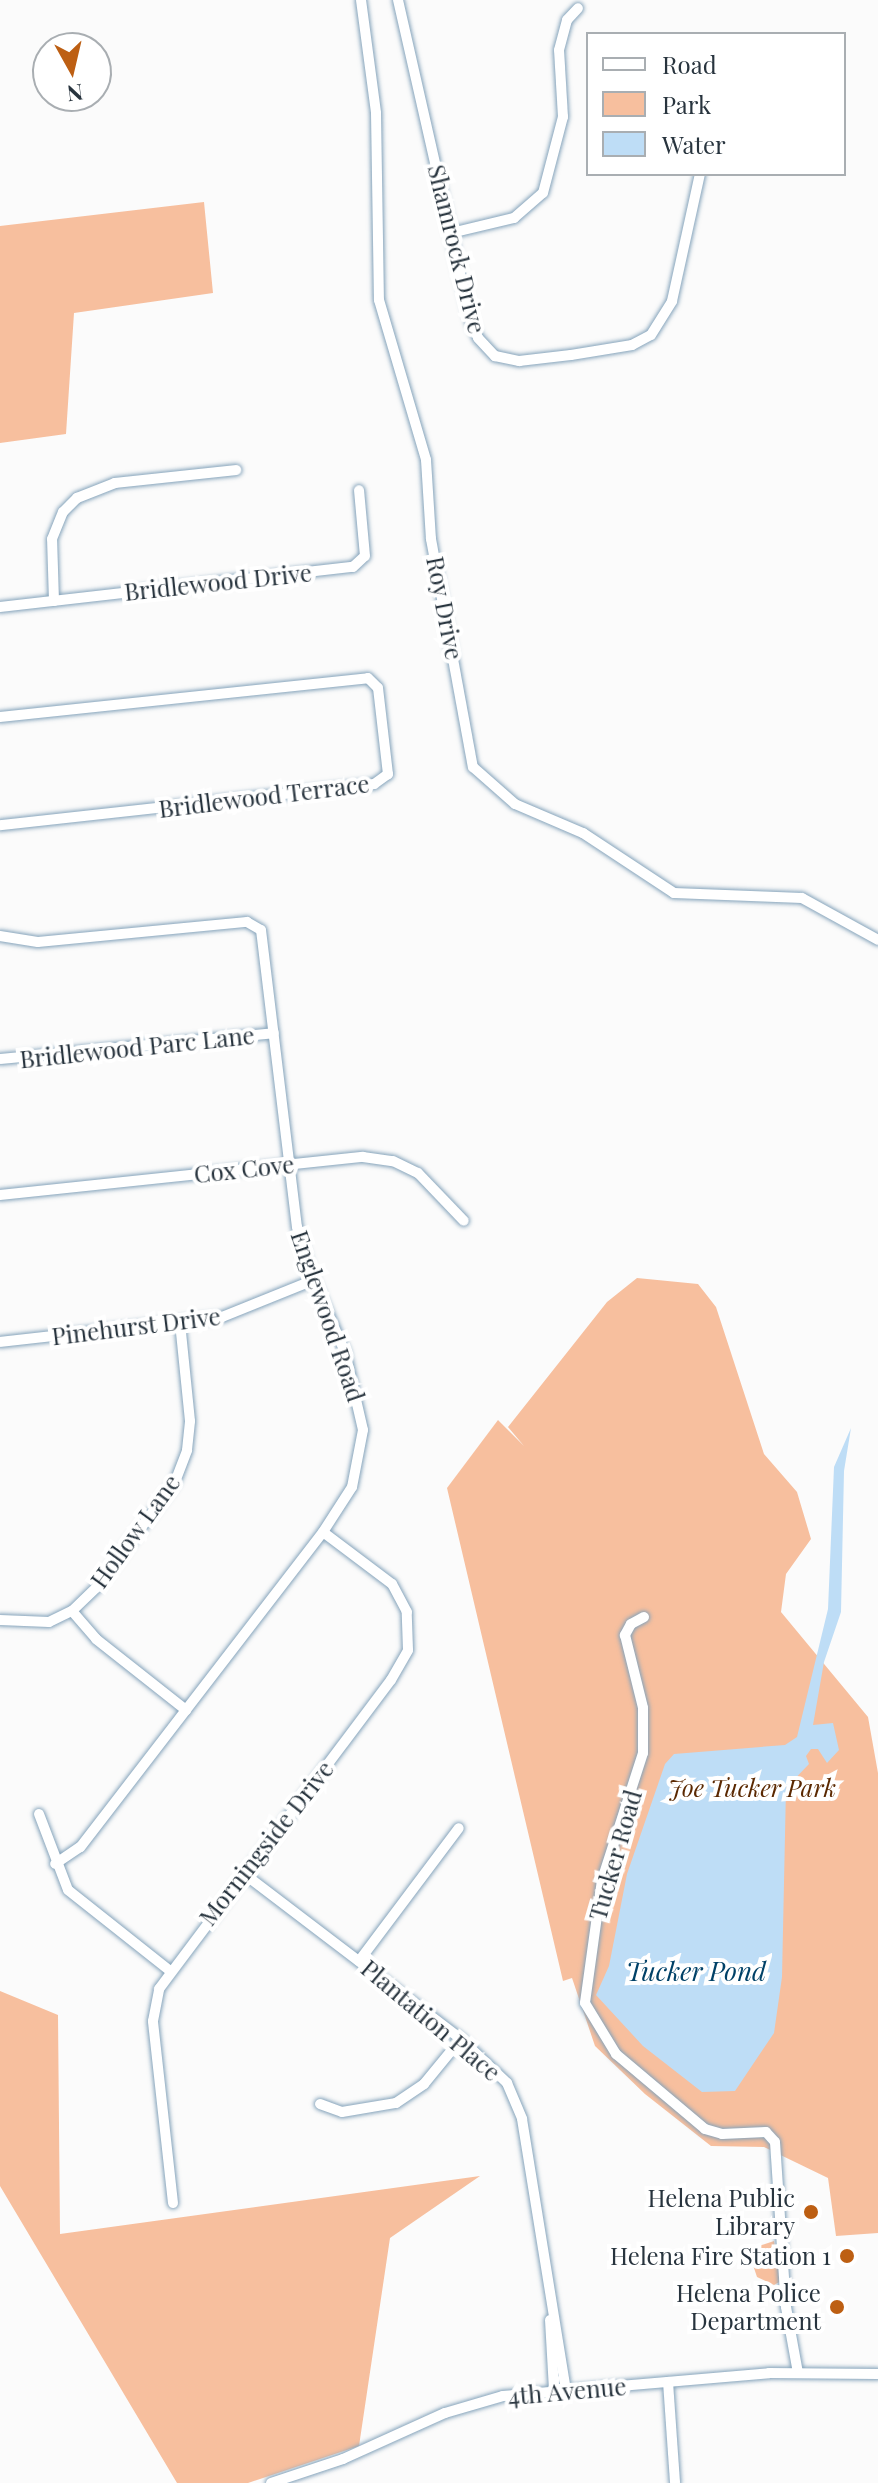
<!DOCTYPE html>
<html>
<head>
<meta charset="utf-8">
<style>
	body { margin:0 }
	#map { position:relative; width:878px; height:2483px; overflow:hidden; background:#fbfbfb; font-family:"Playfair Display",serif }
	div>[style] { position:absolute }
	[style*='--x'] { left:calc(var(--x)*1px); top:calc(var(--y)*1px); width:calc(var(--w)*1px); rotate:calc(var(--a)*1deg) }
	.green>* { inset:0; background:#f7bf9e }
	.water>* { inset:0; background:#beddf6 }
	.roads { filter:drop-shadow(0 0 2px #86a4bb) drop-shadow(0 0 2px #86a4bb) }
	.minor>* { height:10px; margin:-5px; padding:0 5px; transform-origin:5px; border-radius:5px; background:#fff }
	.dots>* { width:22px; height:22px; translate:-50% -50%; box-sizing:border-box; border:4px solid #fff; border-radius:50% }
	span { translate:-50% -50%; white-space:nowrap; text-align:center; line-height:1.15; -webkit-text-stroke:8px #fff; paint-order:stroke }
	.street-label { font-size:24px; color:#28343e }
	.park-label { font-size:24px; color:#5a2801; font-style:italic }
	.poi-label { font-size:24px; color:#28343e }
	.right { translate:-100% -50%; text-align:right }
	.water-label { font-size:26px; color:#004167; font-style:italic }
	.legend { position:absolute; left:586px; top:32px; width:260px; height:144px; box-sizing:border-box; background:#fff; border:2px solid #a9aeb2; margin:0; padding:10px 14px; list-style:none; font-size:24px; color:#28343e }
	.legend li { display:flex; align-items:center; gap:16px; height:40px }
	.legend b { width:40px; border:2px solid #a9aeb2 }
	.north { position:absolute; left:32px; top:32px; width:80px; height:80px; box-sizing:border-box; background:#fff; border:2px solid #a9aeb2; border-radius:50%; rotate:172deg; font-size:22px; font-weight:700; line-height:32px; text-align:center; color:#28343e }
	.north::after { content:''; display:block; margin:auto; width:28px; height:36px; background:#bd5f13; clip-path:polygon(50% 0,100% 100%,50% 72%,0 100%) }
</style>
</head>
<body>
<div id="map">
	<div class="green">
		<i style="clip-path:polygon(204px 202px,213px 293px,74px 313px,66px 434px,0 443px,0 226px)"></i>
		<i style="clip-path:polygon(637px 1278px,698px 1284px,716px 1307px,764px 1454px,797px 1492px,811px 1539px,786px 1574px,781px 1612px,868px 1717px,878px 1773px,878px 2233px,836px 2236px,828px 2178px,764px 2147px,711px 2146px,645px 2094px,595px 2046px,572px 1978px,563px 1981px,447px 1488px,498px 1420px,524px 1446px,508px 1427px,607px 1302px)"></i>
		<i style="clip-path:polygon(0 1991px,58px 2015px,60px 2234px,480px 2176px,390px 2238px,359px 2446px,248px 2483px,177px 2483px,0 2186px)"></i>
		<i style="clip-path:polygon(774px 2241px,781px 2281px,774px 2285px,757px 2277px,752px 2262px,759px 2246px)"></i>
	</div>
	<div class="water">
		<i style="clip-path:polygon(851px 1428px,844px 1471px,841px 1612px,824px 1662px,813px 1725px,833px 1723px,839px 1750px,827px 1763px,818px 1749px,811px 1749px,806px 1756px,809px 1764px,786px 1788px,782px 1977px,774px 2033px,735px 2091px,702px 2092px,643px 2046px,596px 1995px,609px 1966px,627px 1874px,665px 1764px,674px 1754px,785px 1745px,797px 1737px,828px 1609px,834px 1467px)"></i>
	</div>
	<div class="roads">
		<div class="minor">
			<i style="--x:361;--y:0;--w:114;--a:82.4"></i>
			<i style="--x:376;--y:113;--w:187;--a:89.1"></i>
			<i style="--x:379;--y:300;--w:167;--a:73.6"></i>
			<i style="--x:426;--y:460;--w:79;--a:86.4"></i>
			<i style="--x:431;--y:539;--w:232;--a:79.6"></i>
			<i style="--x:473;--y:767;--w:56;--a:41.4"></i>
			<i style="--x:515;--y:804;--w:74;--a:23.1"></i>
			<i style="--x:583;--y:833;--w:109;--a:33.4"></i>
			<i style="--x:674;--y:893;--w:128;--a:2.2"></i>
			<i style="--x:802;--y:898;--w:87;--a:28.9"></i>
			<i style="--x:398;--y:0;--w:330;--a:77.2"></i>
			<i style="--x:471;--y:322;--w:17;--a:66"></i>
			<i style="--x:478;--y:338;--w:25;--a:47"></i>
			<i style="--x:495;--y:356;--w:25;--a:12"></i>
			<i style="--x:519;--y:361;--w:52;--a:-6.6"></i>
			<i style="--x:571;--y:355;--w:62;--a:-9.3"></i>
			<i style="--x:632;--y:345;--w:21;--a:-28"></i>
			<i style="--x:651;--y:335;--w:40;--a:-58"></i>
			<i style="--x:672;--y:301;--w:130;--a:-77.6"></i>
			<i style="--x:451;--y:233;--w:65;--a:-13.4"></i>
			<i style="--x:514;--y:218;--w:38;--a:-41"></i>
			<i style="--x:543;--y:193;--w:79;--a:-75.3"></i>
			<i style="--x:563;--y:117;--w:67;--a:-93.4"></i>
			<i style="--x:559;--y:50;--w:31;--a:-75"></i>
			<i style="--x:567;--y:20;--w:16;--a:-47"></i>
			<i style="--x:54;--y:601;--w:62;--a:-91.8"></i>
			<i style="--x:52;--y:539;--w:29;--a:-68"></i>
			<i style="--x:63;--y:512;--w:20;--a:-45"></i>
			<i style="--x:77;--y:498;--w:41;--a:-21.5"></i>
			<i style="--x:115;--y:483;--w:122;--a:-6.1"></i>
			<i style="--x:0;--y:607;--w:355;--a:-6.5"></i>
			<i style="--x:353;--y:567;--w:16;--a:-43"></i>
			<i style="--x:365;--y:556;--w:66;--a:-95.2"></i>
			<i style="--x:0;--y:717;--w:370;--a:-6"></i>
			<i style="--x:368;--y:678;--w:14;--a:45"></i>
			<i style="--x:378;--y:688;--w:87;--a:83.4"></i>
			<i style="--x:388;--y:774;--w:17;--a:144"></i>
			<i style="--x:374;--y:784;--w:376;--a:173.7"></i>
			<i style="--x:0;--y:936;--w:38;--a:9"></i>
			<i style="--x:38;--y:942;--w:210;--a:-5.5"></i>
			<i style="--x:247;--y:922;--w:16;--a:30"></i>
			<i style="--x:261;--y:930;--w:299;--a:83.1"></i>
			<i style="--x:297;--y:1227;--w:47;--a:73.9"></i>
			<i style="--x:310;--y:1272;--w:87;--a:66.4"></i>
			<i style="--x:345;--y:1352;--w:80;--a:77"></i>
			<i style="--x:363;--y:1430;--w:58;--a:100.9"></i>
			<i style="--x:352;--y:1487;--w:54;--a:122.8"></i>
			<i style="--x:323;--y:1532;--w:398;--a:127.6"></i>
			<i style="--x:80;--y:1847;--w:30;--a:146"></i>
			<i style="--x:0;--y:1059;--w:275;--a:-5.4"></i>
			<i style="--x:0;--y:1195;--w:365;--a:-6"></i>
			<i style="--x:363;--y:1157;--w:30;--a:8"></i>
			<i style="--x:393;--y:1161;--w:28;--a:26"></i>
			<i style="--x:418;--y:1173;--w:66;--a:46.2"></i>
			<i style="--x:0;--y:1342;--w:223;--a:-6.4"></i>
			<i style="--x:222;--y:1317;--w:99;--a:-21.9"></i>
			<i style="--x:72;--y:1611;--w:37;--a:49"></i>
			<i style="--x:96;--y:1639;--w:115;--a:38.3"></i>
			<i style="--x:644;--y:1617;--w:15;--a:152"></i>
			<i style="--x:631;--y:1624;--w:13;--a:119"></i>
			<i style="--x:625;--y:1635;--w:75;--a:76.1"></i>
			<i style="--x:643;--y:1708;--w:45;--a:90"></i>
			<i style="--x:643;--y:1753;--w:133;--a:107.9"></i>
			<i style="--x:602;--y:1880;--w:124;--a:97.9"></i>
			<i style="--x:585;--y:2003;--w:60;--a:58.7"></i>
			<i style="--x:616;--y:2054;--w:116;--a:40.1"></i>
			<i style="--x:705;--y:2129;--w:18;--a:16"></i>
			<i style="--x:722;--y:2134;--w:44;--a:-2.6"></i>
			<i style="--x:766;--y:2132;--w:13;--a:48"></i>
			<i style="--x:775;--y:2142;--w:165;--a:86.2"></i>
			<i style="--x:786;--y:2307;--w:67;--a:79.7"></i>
			<i style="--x:0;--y:1620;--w:49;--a:2.3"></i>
			<i style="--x:49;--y:1622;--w:25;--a:-26"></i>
			<i style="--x:72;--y:1611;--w:33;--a:-44"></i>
			<i style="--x:96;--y:1588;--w:132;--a:-53.3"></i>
			<i style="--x:175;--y:1482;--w:34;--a:-69"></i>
			<i style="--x:187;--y:1450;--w:29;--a:-84"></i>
			<i style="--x:190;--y:1421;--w:99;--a:-95.8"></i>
			<i style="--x:39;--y:1814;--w:81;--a:69.1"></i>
			<i style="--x:68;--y:1890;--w:129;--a:38.4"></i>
			<i style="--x:243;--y:1873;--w:274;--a:37.3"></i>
			<i style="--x:461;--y:2039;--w:64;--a:43.7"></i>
			<i style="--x:507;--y:2083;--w:39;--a:67"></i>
			<i style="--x:522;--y:2119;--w:275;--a:80.8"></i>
			<i style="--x:359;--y:1961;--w:166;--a:-53.1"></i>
			<i style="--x:320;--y:2104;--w:23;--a:20"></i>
			<i style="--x:342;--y:2112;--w:55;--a:-9.5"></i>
			<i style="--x:396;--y:2103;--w:34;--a:-34"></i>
			<i style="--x:424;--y:2084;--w:58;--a:-50.6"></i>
			<i style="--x:173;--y:2203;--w:183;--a:-96.3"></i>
			<i style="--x:153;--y:2021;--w:33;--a:-79"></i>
			<i style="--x:159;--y:1989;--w:386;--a:-53.1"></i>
			<i style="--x:391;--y:1680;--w:34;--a:-60"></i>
			<i style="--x:408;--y:1650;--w:38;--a:-92"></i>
			<i style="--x:407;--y:1612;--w:32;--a:-118"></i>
			<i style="--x:392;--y:1584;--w:86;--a:-143"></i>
			<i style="--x:550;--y:2320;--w:70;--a:86.7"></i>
			<i style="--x:668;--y:2382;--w:101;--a:86"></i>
			<i style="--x:271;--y:2483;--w:76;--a:-18.4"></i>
			<i style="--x:343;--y:2459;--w:112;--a:-24.3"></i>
			<i style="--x:445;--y:2413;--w:60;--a:-16.3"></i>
			<i style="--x:503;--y:2396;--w:267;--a:-4.9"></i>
			<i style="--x:769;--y:2373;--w:109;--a:0.5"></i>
		</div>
	</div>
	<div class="dots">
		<i style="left:811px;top:2212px;background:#bd5f13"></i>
		<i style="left:847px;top:2256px;background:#bd5f13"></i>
		<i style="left:837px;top:2307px;background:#bd5f13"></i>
	</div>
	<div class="street-label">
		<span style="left:457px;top:249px;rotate:76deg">Shamrock Drive</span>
		<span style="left:218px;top:582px;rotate:-6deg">Bridlewood Drive</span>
		<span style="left:445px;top:608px;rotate:79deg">Roy Drive</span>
		<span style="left:264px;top:796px;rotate:-7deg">Bridlewood Terrace</span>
		<span style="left:137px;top:1047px;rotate:-6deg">Bridlewood Parc Lane</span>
		<span style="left:244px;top:1169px;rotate:-6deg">Cox Cove</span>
		<span style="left:328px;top:1316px;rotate:71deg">Englewood Road</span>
		<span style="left:136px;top:1326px;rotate:-7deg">Pinehurst Drive</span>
		<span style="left:135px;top:1531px;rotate:-54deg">Hollow Lane</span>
		<span style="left:266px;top:1843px;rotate:-52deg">Morningside Drive</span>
		<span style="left:615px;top:1855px;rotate:-74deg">Tucker Road</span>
		<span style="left:431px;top:2020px;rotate:40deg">Plantation Place</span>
		<span style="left:567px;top:2391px;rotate:-5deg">4th Avenue</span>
	</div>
	<div class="park-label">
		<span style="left:752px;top:1788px">Joe Tucker Park</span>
	</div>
	<div class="poi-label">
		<span class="right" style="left:795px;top:2212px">Helena Public<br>Library</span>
		<span class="right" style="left:831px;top:2256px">Helena Fire Station 1</span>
		<span class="right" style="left:821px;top:2307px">Helena Police<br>Department</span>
	</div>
	<div class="water-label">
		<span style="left:696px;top:1971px">Tucker Pond</span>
	</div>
	<ul class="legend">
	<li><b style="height:10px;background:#fff"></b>Road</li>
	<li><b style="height:22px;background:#f7bf9e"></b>Park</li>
	<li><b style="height:22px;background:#beddf6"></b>Water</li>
	</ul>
	<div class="north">N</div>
</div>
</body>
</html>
